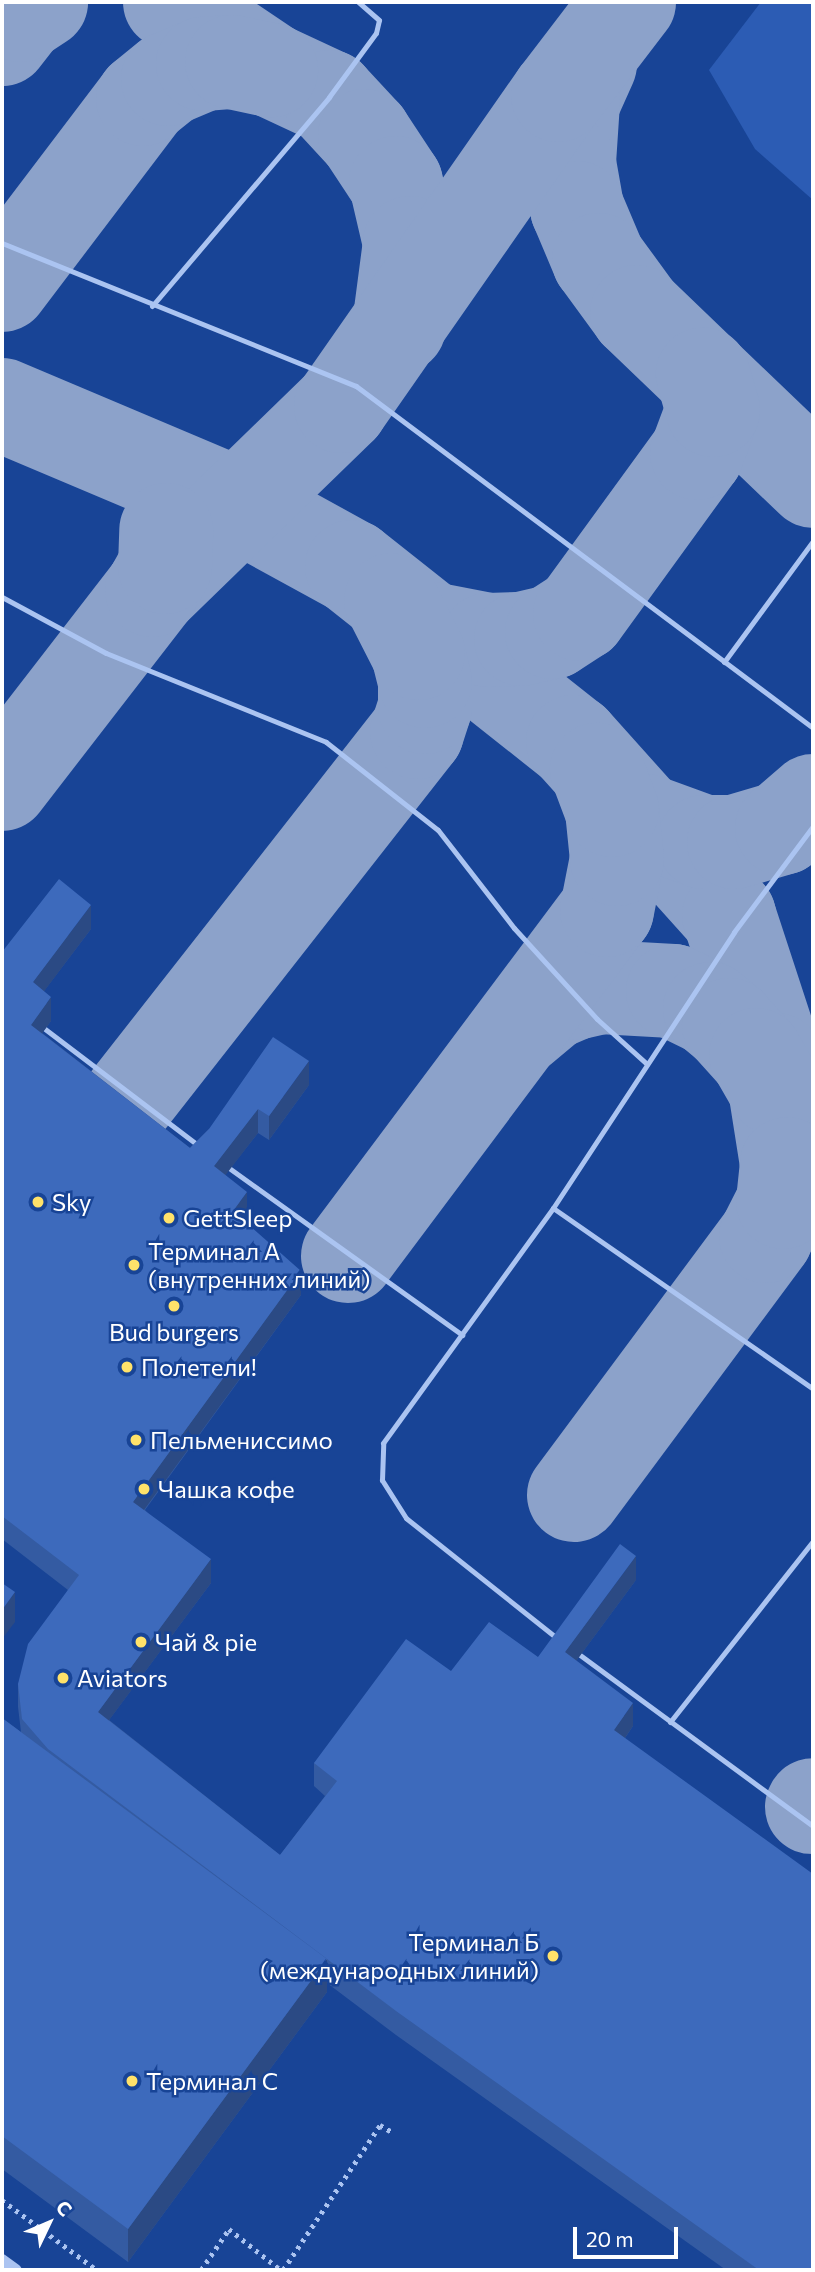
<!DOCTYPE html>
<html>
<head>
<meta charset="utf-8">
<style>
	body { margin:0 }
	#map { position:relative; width:815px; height:2272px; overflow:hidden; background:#184496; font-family:Commissioner,sans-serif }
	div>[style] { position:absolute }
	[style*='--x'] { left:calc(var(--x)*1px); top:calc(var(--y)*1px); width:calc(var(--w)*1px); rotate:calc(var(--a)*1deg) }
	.green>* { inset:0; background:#2c5cb4 }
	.taxiway>* { height:94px; margin:-47px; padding:0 47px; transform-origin:47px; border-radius:47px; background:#8ca2ca }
	.path>* { height:4.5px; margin-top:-2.25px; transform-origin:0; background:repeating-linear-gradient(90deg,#abc4f1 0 3.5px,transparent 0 8.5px) }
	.service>* { height:5px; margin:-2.5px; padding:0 2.5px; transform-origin:2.5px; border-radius:2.5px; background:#abc4f1 }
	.tertiary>* { height:12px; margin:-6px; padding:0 6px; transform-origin:6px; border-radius:6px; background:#abc4f1 }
	.wall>* { inset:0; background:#345ba2 }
	.shaded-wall>* { inset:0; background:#2b4a84 }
	.building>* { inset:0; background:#3d6abc }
	.dots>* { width:19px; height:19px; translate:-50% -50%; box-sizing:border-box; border:4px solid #184496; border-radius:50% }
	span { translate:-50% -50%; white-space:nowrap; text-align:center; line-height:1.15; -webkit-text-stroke:5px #184496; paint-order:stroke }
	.poi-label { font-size:24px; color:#fff }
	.left { translate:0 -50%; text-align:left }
	.right { translate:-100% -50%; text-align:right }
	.frame { position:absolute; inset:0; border:4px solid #fff; pointer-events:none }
	.north { position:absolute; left:14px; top:2188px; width:70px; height:70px; -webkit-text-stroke:5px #184496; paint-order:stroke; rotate:46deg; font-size:19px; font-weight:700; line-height:28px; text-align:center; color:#fff }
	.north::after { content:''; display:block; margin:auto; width:24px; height:32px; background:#fff; clip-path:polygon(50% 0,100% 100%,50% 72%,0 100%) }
	.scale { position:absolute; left:573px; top:2227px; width:105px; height:32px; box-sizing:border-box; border:4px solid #fff; border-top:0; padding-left:9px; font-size:21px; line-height:24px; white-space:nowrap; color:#fff; -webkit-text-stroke:5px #184496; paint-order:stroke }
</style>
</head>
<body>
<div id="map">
	<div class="green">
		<i style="clip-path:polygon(761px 2px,813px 2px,813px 200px,755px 149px,709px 70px)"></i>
	</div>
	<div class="taxiway">
		<i style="--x:170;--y:2;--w:122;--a:34"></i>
		<i style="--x:271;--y:70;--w:64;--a:25"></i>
		<i style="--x:329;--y:97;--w:53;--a:47.3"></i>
		<i style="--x:365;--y:136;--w:56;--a:56.6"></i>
		<i style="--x:396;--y:183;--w:62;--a:76.9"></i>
		<i style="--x:410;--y:243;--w:84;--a:97.5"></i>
		<i style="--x:2;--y:39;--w:31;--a:-52"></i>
		<i style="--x:21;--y:15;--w:24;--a:-33"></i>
		<i style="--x:590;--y:64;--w:42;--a:114.1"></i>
		<i style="--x:573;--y:102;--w:61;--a:93.8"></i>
		<i style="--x:569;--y:163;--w:46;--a:79.9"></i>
		<i style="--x:577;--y:208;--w:56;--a:67.1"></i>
		<i style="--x:599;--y:260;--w:64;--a:53.8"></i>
		<i style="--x:637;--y:312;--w:244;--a:43.8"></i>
		<i style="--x:2;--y:285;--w:233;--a:-52.8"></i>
		<i style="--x:143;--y:99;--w:32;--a:-39"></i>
		<i style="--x:168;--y:79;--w:38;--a:-23"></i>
		<i style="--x:203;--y:64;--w:29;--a:-4"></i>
		<i style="--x:232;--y:62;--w:40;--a:12"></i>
		<i style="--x:2;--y:405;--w:257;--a:22.9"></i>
		<i style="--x:239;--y:505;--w:129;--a:28.8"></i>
		<i style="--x:352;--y:567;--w:282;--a:38.4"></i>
		<i style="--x:573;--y:742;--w:234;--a:48.1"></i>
		<i style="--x:729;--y:916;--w:151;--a:71.9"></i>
		<i style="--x:776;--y:1060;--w:28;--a:92"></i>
		<i style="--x:775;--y:1088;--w:77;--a:81"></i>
		<i style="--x:787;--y:1164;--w:35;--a:43"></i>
		<i style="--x:152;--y:590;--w:264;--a:-44.2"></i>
		<i style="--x:341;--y:406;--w:379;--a:-55.1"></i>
		<i style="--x:558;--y:95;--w:117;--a:-52.6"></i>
		<i style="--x:431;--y:629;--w:58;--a:10.9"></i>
		<i style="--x:488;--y:640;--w:33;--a:-2"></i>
		<i style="--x:521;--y:639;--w:32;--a:-13"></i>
		<i style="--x:552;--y:632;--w:33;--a:-33"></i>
		<i style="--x:580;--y:614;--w:199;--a:-54"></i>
		<i style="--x:697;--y:453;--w:46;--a:-69.6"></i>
		<i style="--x:713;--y:410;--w:37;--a:-106"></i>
		<i style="--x:2;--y:784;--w:245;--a:-52.3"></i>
		<i style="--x:152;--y:590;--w:26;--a:-61"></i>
		<i style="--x:165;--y:567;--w:37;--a:-88"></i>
		<i style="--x:646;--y:821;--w:62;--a:19.9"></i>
		<i style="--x:704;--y:842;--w:30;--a:0"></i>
		<i style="--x:734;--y:842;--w:50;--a:-16.3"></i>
		<i style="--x:782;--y:828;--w:41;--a:-41.1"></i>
		<i style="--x:521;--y:1028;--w:39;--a:-40"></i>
		<i style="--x:551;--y:1003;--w:26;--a:-23"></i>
		<i style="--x:575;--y:993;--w:27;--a:-13"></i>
		<i style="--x:601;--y:987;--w:72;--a:3.2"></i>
		<i style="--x:673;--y:991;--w:41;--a:25.9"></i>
		<i style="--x:710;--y:1009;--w:25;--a:40"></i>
		<i style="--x:729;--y:1025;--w:40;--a:48"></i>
		<i style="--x:756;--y:1055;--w:38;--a:60"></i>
		<i style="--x:130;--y:1098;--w:465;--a:-51.9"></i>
		<i style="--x:417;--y:732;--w:26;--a:-72"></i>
		<i style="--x:425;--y:707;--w:26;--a:-90"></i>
		<i style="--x:425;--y:681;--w:29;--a:-104"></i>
		<i style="--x:418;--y:653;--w:59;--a:-117"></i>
		<i style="--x:348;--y:1256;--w:432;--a:-53.2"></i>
		<i style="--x:607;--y:910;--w:52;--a:-78.9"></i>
		<i style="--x:617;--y:859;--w:49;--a:-95.8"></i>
		<i style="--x:612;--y:810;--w:43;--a:-110.6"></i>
		<i style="--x:574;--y:1495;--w:322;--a:-53.4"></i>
		<i style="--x:766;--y:1236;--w:38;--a:-63"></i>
		<i style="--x:783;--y:1202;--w:38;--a:-84"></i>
		<i style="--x:812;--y:1807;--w:2;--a:-63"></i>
	</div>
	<div class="path">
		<i style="--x:2;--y:2200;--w:118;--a:36.4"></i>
		<i style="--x:201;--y:2270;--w:50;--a:-55.7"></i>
		<i style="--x:229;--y:2229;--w:66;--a:38.3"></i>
		<i style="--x:283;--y:2270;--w:174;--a:-56.2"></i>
		<i style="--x:380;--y:2125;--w:16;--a:30"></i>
	</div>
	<div class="service">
		<i style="--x:2;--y:243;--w:382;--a:22"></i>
		<i style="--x:356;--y:386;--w:571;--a:36.81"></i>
		<i style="--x:152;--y:306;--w:274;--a:-49.7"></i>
		<i style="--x:329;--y:97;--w:79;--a:-53.7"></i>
		<i style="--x:376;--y:33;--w:13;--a:-77"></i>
		<i style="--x:379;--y:20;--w:28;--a:-139"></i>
		<i style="--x:2;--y:597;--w:118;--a:28.3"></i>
		<i style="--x:106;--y:653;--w:237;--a:22"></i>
		<i style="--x:326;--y:742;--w:142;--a:38.2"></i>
		<i style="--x:438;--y:830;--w:124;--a:52.2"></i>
		<i style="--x:514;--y:928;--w:123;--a:47.6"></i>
		<i style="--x:597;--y:1019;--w:67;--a:42"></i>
		<i style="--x:724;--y:662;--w:150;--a:-53.7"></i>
		<i style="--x:45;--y:1029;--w:193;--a:37.2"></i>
		<i style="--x:229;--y:1168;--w:287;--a:35.6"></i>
		<i style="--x:553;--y:1208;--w:317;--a:34.8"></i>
		<i style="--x:558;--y:1639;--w:194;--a:-141.5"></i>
		<i style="--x:406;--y:1518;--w:45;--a:-122.3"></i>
		<i style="--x:382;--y:1480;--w:37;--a:-88"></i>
		<i style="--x:383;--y:1443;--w:290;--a:-54.1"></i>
		<i style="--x:553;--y:1208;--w:330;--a:-56.7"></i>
		<i style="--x:734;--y:932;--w:132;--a:-53.3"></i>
		<i style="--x:580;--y:1655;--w:289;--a:36.3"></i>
		<i style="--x:670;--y:1722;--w:231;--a:-51.7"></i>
	</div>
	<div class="tertiary">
		<i style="--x:2;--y:2260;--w:17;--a:36"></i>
	</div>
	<div class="wall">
		<i style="clip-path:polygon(91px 929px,44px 991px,51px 1021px,42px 1033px,190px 1148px,209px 1129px,309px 1085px,269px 1140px,258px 1133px,225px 1175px,247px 1216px,244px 1220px,301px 1295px,145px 1510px,211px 1583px,109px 1720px,280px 1855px,325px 1796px,314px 1786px,314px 1763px,451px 1671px,538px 1657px,636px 1580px,576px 1661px,633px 1726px,625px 1738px,813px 2270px,726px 2270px,396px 2035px,327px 1983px,327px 1992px,128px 2262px,2px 2169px,2px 1718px,21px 1732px,18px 1707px,18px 1684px,68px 1590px,2px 1539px,2px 952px)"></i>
	</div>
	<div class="shaded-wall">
		<i style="clip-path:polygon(91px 905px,91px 929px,33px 1006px,33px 982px)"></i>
		<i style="clip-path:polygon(51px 997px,51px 1021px,31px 1049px,31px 1025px)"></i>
		<i style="clip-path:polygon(309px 1061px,309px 1085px,269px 1140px,269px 1116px)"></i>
		<i style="clip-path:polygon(258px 1109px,258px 1133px,214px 1190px,214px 1166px)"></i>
		<i style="clip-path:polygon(247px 1192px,247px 1216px,233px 1235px,233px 1211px)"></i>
		<i style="clip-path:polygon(301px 1271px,301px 1295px,133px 1525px,133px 1502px)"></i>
		<i style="clip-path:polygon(636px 1556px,636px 1580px,565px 1676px,565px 1652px)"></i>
		<i style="clip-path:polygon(211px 1559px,211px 1583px,98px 1735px,98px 1712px)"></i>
		<i style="clip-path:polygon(15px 1592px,15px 1622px,2px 1639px,2px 1610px)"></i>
		<i style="clip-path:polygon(633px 1703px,633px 1726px,614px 1754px,614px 1730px)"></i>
		<i style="clip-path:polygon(327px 1959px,327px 1992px,128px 2262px,128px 2229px)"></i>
	</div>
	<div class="building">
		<i style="clip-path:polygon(59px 879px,91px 905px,33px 982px,51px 997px,31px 1025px,190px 1148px,209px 1129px,273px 1037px,309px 1061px,269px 1116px,258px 1109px,214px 1166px,247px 1192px,233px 1211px,301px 1271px,133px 1502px,211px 1559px,98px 1712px,280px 1855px,337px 1781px,314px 1763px,406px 1639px,451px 1671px,489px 1622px,538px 1657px,620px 1544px,636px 1556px,565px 1652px,633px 1703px,614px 1730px,813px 1874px,813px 2270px,759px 2270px,396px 2011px,48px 1749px,22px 1719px,18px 1684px,28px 1644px,79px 1575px,2px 1516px,2px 952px)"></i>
		<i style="clip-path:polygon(2px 1583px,15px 1592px,2px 1610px)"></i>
		<i style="clip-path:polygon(2px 1718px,327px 1959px,128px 2229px,2px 2136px)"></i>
	</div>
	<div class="dots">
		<i style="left:38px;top:1202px;background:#ffe26a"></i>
		<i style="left:169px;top:1218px;background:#ffe26a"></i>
		<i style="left:134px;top:1265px;background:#ffe26a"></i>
		<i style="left:174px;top:1306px;background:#ffe26a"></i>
		<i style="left:127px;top:1367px;background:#ffe26a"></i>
		<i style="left:136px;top:1440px;background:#ffe26a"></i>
		<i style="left:144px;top:1489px;background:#ffe26a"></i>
		<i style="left:141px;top:1642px;background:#ffe26a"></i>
		<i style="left:63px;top:1678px;background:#ffe26a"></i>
		<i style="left:553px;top:1956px;background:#ffe26a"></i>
		<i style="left:132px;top:2081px;background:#ffe26a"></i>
	</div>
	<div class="poi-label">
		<span class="left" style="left:52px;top:1202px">Sky</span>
		<span class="left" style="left:183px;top:1218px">GettSleep</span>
		<span class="left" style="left:148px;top:1265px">Терминал А<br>(внутренних линий)</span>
		<span style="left:174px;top:1332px">Bud burgers</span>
		<span class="left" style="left:141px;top:1367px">Полетели!</span>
		<span class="left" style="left:150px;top:1440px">Пельмениссимо</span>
		<span class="left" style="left:158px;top:1489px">Чашка кофе</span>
		<span class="left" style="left:155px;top:1642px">Чай &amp; pie</span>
		<span class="left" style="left:77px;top:1678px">Aviators</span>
		<span class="right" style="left:539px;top:1956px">Терминал Б<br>(международных линий)</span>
		<span class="left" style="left:146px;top:2081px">Терминал С</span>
	</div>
	<div class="frame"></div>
	<div class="north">С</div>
	<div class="scale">20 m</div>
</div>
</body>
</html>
